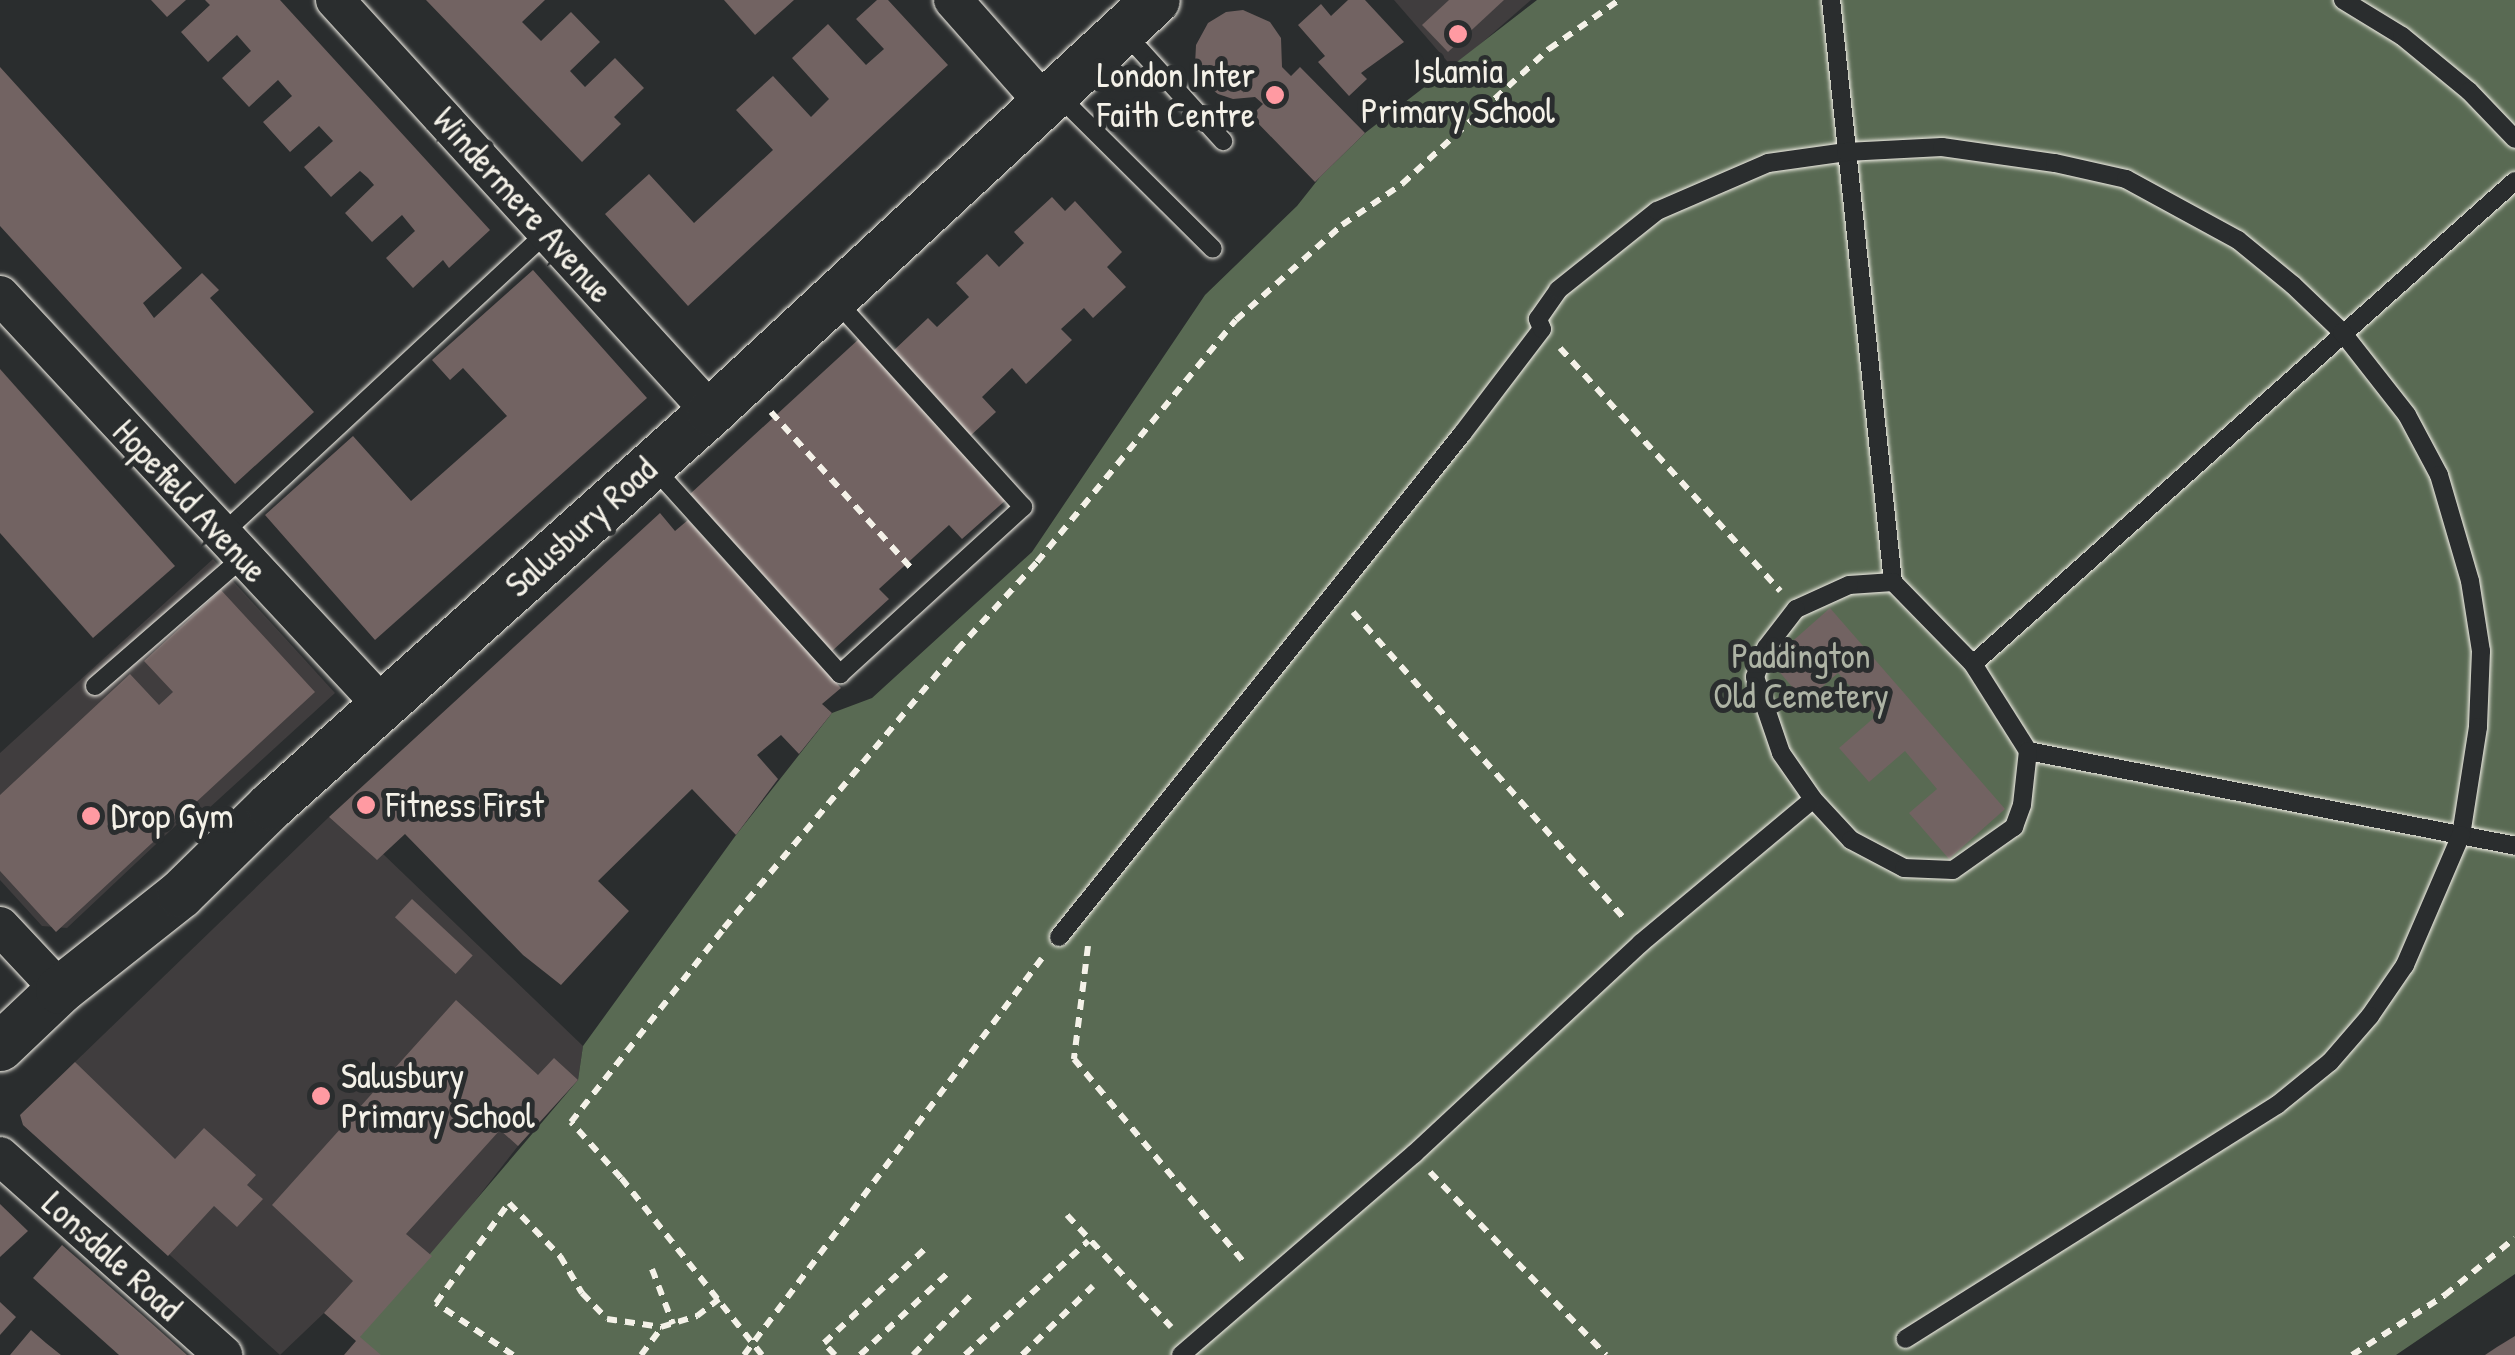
<!DOCTYPE html>
<html>
<head>
<meta charset="utf-8">
<style>
	body { margin:0 }
	#map { position:relative; width:2515px; height:1355px; overflow:hidden; background:#2a2d2e; font-family:"Patrick Hand",sans-serif }
	div>[style] { position:absolute }
	[style*='--x'] { left:calc(var(--x)*1px); top:calc(var(--y)*1px); width:calc(var(--w)*1px); rotate:calc(var(--a)*1deg) }
	.built>* { inset:0; background:#403d3e }
	.green>* { inset:0; background:#596a53 }
	.building>* { inset:0; background:#726362; transform-origin:0 0 }
	.path>* { height:6px; margin-top:-3px; transform-origin:0; background:repeating-linear-gradient(90deg,#f4f1e8 0 10px,transparent 0 18px) }
	.roads { filter:drop-shadow(0 0 2px #f4f1e8) drop-shadow(0 0 2px #f4f1e8) }
	.service>* { height:18px; margin:-9px; padding:0 9px; transform-origin:9px; border-radius:9px; background:#2a2d2e }
	.minor>* { height:38px; margin:-19px; padding:0 19px; transform-origin:19px; border-radius:19px; background:#2a2d2e }
	.tertiary>* { height:48px; margin:-24px; padding:0 24px; transform-origin:24px; border-radius:24px; background:#2a2d2e }
	.dots>* { width:28px; height:28px; translate:-50% -50%; box-sizing:border-box; border:5px solid #2a2d2e; border-radius:50% }
	span { translate:-50% -50%; white-space:nowrap; text-align:center; line-height:1.15; -webkit-text-stroke:10px #2a2d2e; paint-order:stroke }
	.poi-label { font-size:35px; color:#f4f1e8 }
	.right { translate:-100% -50%; text-align:right }
	.left { translate:0 -50%; text-align:left }
	.street-label { font-size:35px; color:#f4f1e8 }
	.park-label { font-size:35px; color:#aeb4a5 }
</style>
</head>
<body>
<div id="map">
	<div class="built">
		<i style="clip-path:polygon(1394px 0,1531px 0,1453px 68px)"></i>
		<i style="clip-path:polygon(213px 559px,335px 693px,196px 820px,188px 814px,67px 928px,42px 926px,0 880px,0 753px)"></i>
		<i style="clip-path:polygon(329px 817px,376px 859px,382px 853px,583px 1046px,578px 1080px,518px 1146px,432px 1256px,324px 1313px,280px 1355px,41px 1138px,91px 1083px,75px 1062px)"></i>
	</div>
	<div class="green">
		<i style="clip-path:polygon(1537px 0,2515px 0,2515px 1274px,2396px 1355px,373px 1355px,356px 1341px,578px 1080px,583px 1046px,736px 835px,832px 713px,872px 698px,1032px 552px,1205px 295px,1297px 206px,1320px 177px,1365px 133px)"></i>
	</div>
	<div class="building">
		<i style="clip-path:polygon(151px 0,186px 0,167px 17px)"></i>
		<i style="clip-path:polygon(205px 0,280px 0,490px 230px,449px 268px,443px 260px,413px 288px,386px 258px,415px 231px,402px 215px,372px 242px,345px 213px,374px 185px,368px 178px,360px 171px,331px 197px,304px 167px,333px 141px,319px 126px,290px 152px,263px 122px,292px 96px,278px 80px,249px 107px,222px 78px,251px 51px,237px 35px,208px 62px,181px 32px,210px 5px)"></i>
		<i style="clip-path:polygon(426px 0,545px 0,522px 22px,541px 41px,571px 12px,600px 42px,570px 71px,585px 87px,615px 58px,644px 88px,614px 117px,621px 124px,582px 162px)"></i>
		<i style="clip-path:polygon(724px 0,794px 0,755px 35px)"></i>
		<i style="clip-path:polygon(877px 0,888px 0,948px 65px,688px 306px,605px 214px,649px 174px,694px 223px,773px 150px,736px 110px,773px 76px,811px 117px,829px 99px,792px 58px,828px 24px,866px 65px,884px 49px,856px 19px)"></i>
		<i style="clip-path:polygon(1348px 0,1365px 0,1404px 42px,1361px 73px,1367px 79px,1349px 96px,1318px 62px,1325px 56px,1298px 25px,1321px 4px,1331px 16px)"></i>
		<i style="clip-path:polygon(1449px 0,1504px 0,1448px 52px,1422px 25px)"></i>
		<i style="clip-path:polygon(1243px 10px,1270px 22px,1281px 38px,1282px 67px,1291px 76px,1300px 67px,1365px 133px,1315px 182px,1251px 116px,1263px 104px,1255px 97px,1233px 99px,1218px 94px,1205px 84px,1195px 65px,1196px 45px,1208px 23px,1226px 12px)"></i>
		<i style="clip-path:polygon(0 67px,182px 268px,143px 303px,154px 318px,202px 273px,219px 290px,210px 298px,314px 412px,235px 484px,0 226px)"></i>
		<i style="clip-path:polygon(1052px 197px,1065px 211px,1075px 201px,1122px 252px,1107px 267px,1126px 287px,1093px 318px,1084px 308px,1061px 329px,1072px 340px,1026px 384px,1012px 368px,982px 397px,996px 412px,969px 437px,891px 353px,928px 318px,937px 327px,969px 297px,956px 283px,987px 254px,999px 267px,1024px 243px,1014px 232px)"></i>
		<i style="clip-path:polygon(533px 270px,647px 398px,375px 640px,265px 515px,353px 436px,411px 501px,507px 416px,463px 368px,450px 380px,432px 360px)"></i>
		<i style="clip-path:polygon(860px 338px,1007px 499px,962px 539px,949px 525px,879px 589px,889px 599px,832px 651px,690px 494px)"></i>
		<i style="clip-path:polygon(0 369px,175px 566px,93px 638px,0 533px)"></i>
		<i style="clip-path:polygon(660px 513px,675px 531px,688px 520px,841px 688px,822px 704px,832px 713px,799px 754px,781px 735px,757px 755px,778px 779px,736px 835px,692px 789px,598px 881px,629px 911px,561px 985px,523px 955px,405px 834px,377px 860px,329px 817px)"></i>
		<i style="clip-path:polygon(221px 590px,315px 692px,56px 932px,0 871px,0 795px,130px 674px,159px 705px,173px 692px,144px 661px)"></i>
		<i style="clip-path:polygon(1830px 608px,2005px 809px,1949px 859px,1909px 813px,1937px 789px,1905px 751px,1869px 782px,1839px 748px,1876px 716px,1838px 673px,1805px 702px,1770px 661px)"></i>
		<i style="left:412px;top:899px;width:83px;height:25px;rotate:43deg"></i>
		<i style="clip-path:polygon(456px 1000px,538px 1075px,554px 1058px,578px 1080px,518px 1146px,500px 1130px,406px 1234px,432px 1256px,360px 1337px,381px 1355px,344px 1355px,356px 1341px,324px 1313px,353px 1281px,272px 1205px)"></i>
		<i style="clip-path:polygon(75px 1062px,175px 1159px,204px 1128px,256px 1175px,247px 1185px,263px 1199px,237px 1227px,214px 1206px,168px 1256px,23px 1125px,20px 1115px)"></i>
		<i style="clip-path:polygon(0 1204px,28px 1231px,0 1257px)"></i>
		<i style="clip-path:polygon(62px 1245px,140px 1313px,187px 1355px,119px 1355px,33px 1278px)"></i>
		<i style="clip-path:polygon(0 1302px,16px 1317px,0 1335px)"></i>
		<i style="clip-path:polygon(31px 1330px,46px 1343px,61px 1355px,10px 1355px)"></i>
		<i style="clip-path:polygon(2515px 1336px,2515px 1355px,2485px 1355px,2497px 1347px)"></i>
	</div>
	<div class="path">
		<i style="--x:1560;--y:348;--w:328;--a:47.8"></i>
		<i style="--x:771;--y:412;--w:212;--a:48.1"></i>
		<i style="--x:1353;--y:612;--w:412;--a:48.5"></i>
		<i style="--x:1088;--y:946;--w:114;--a:97.1"></i>
		<i style="--x:1074;--y:1059;--w:268;--a:50.1"></i>
		<i style="--x:1430;--y:1172;--w:254;--a:46.1"></i>
		<i style="--x:1067;--y:1215;--w:153;--a:47.1"></i>
		<i style="--x:652;--y:1269;--w:59;--a:69.1"></i>
		<i style="--x:513;--y:1355;--w:93;--a:-146"></i>
		<i style="--x:436;--y:1303;--w:124;--a:-53.9"></i>
		<i style="--x:509;--y:1203;--w:74;--a:46.1"></i>
		<i style="--x:560;--y:1256;--w:43;--a:59.3"></i>
		<i style="--x:582;--y:1293;--w:36;--a:46"></i>
		<i style="--x:607;--y:1319;--w:55;--a:8.4"></i>
		<i style="--x:661;--y:1327;--w:38;--a:-17"></i>
		<i style="--x:697;--y:1316;--w:28;--a:-38"></i>
		<i style="--x:641;--y:1355;--w:34;--a:-53"></i>
		<i style="--x:744;--y:1355;--w:496;--a:-53.1"></i>
		<i style="--x:762;--y:1355;--w:226;--a:-128.5"></i>
		<i style="--x:621;--y:1178;--w:75;--a:-131.8"></i>
		<i style="--x:571;--y:1122;--w:247;--a:-51.7"></i>
		<i style="--x:724;--y:928;--w:363;--a:-50"></i>
		<i style="--x:957;--y:650;--w:119;--a:-47.7"></i>
		<i style="--x:1037;--y:562;--w:313;--a:-50.6"></i>
		<i style="--x:1236;--y:320;--w:142;--a:-41.9"></i>
		<i style="--x:1342;--y:225;--w:73;--a:-34.3"></i>
		<i style="--x:1402;--y:184;--w:200;--a:-42.6"></i>
		<i style="--x:1549;--y:49;--w:85;--a:-35"></i>
		<i style="--x:835;--y:1355;--w:16;--a:-133"></i>
		<i style="--x:824;--y:1343;--w:139;--a:-43"></i>
		<i style="--x:860;--y:1355;--w:120;--a:-43"></i>
		<i style="--x:913;--y:1355;--w:86;--a:-45.9"></i>
		<i style="--x:965;--y:1355;--w:168;--a:-42.8"></i>
		<i style="--x:1022;--y:1355;--w:99;--a:-44.2"></i>
		<i style="--x:2352;--y:1355;--w:111;--a:-32.8"></i>
		<i style="--x:2445;--y:1295;--w:90;--a:-39.2"></i>
	</div>
	<div class="roads">
		<div class="service">
			<i style="--x:1831;--y:0;--w:585;--a:83.92"></i>
			<i style="--x:1893;--y:582;--w:115;--a:45.7"></i>
			<i style="--x:1973;--y:664;--w:103;--a:57.7"></i>
			<i style="--x:2028;--y:751;--w:496;--a:11"></i>
			<i style="--x:2343;--y:0;--w:69;--a:31.4"></i>
			<i style="--x:2402;--y:36;--w:87;--a:39.4"></i>
			<i style="--x:2469;--y:91;--w:66;--a:46.2"></i>
			<i style="--x:1123;--y:31;--w:149;--a:47.7"></i>
			<i style="--x:1058;--y:95;--w:218;--a:44.8"></i>
			<i style="--x:654;--y:468;--w:278;--a:47.9"></i>
			<i style="--x:840;--y:674;--w:248;--a:-42.4"></i>
			<i style="--x:1023;--y:507;--w:280;--a:-132.2"></i>
			<i style="--x:220;--y:536;--w:448;--a:-42.9"></i>
			<i style="--x:1893;--y:582;--w:44;--a:176.1"></i>
			<i style="--x:1849;--y:585;--w:58;--a:155.6"></i>
			<i style="--x:1796;--y:609;--w:49;--a:127.6"></i>
			<i style="--x:1766;--y:648;--w:31;--a:111"></i>
			<i style="--x:1755;--y:677;--w:80;--a:71.1"></i>
			<i style="--x:1781;--y:753;--w:56;--a:55.2"></i>
			<i style="--x:1813;--y:799;--w:56;--a:47.2"></i>
			<i style="--x:1851;--y:840;--w:60;--a:27.8"></i>
			<i style="--x:1904;--y:868;--w:49;--a:2.3"></i>
			<i style="--x:1953;--y:870;--w:75;--a:-35.2"></i>
			<i style="--x:2014;--y:827;--w:23;--a:-70"></i>
			<i style="--x:2022;--y:805;--w:54;--a:-83.7"></i>
			<i style="--x:1973;--y:664;--w:726;--a:-41.71"></i>
			<i style="--x:95;--y:686;--w:195;--a:-41"></i>
			<i style="--x:1059;--y:937;--w:645;--a:-51.3"></i>
			<i style="--x:1462;--y:434;--w:132;--a:-52.7"></i>
			<i style="--x:1542;--y:329;--w:11;--a:-112"></i>
			<i style="--x:1538;--y:319;--w:35;--a:-55"></i>
			<i style="--x:1558;--y:290;--w:127;--a:-38.6"></i>
			<i style="--x:1657;--y:211;--w:121;--a:-23.4"></i>
			<i style="--x:1768;--y:163;--w:79;--a:-8"></i>
			<i style="--x:1846;--y:152;--w:96;--a:-3"></i>
			<i style="--x:1942;--y:147;--w:114;--a:8.1"></i>
			<i style="--x:2055;--y:163;--w:73;--a:12.7"></i>
			<i style="--x:2126;--y:179;--w:128;--a:28.6"></i>
			<i style="--x:2238;--y:240;--w:71;--a:39.3"></i>
			<i style="--x:2293;--y:285;--w:68;--a:43.8"></i>
			<i style="--x:2342;--y:332;--w:105;--a:51.9"></i>
			<i style="--x:2407;--y:415;--w:68;--a:61.9"></i>
			<i style="--x:2439;--y:475;--w:110;--a:73.7"></i>
			<i style="--x:2470;--y:581;--w:71;--a:81.1"></i>
			<i style="--x:2481;--y:651;--w:76;--a:92.3"></i>
			<i style="--x:2478;--y:727;--w:109;--a:98.9"></i>
			<i style="--x:2461;--y:835;--w:142;--a:113.3"></i>
			<i style="--x:2405;--y:965;--w:62;--a:124.5"></i>
			<i style="--x:2370;--y:1016;--w:61;--a:131"></i>
			<i style="--x:2330;--y:1062;--w:68;--a:140.9"></i>
			<i style="--x:2277;--y:1105;--w:439;--a:147.8"></i>
			<i style="--x:1181;--y:1355;--w:308;--a:-40.8"></i>
			<i style="--x:1414;--y:1154;--w:310;--a:-42.9"></i>
			<i style="--x:1641;--y:943;--w:224;--a:-39.9"></i>
		</div>
		<div class="minor">
			<i style="--x:335;--y:0;--w:558;--a:47.62"></i>
			<i style="--x:953;--y:0;--w:139;--a:48.5"></i>
			<i style="--x:0;--y:295;--w:560;--a:47.02"></i>
			<i style="--x:0;--y:926;--w:88;--a:46.8"></i>
			<i style="--x:0;--y:1156;--w:299;--a:41.7"></i>
		</div>
		<div class="tertiary">
			<i style="--x:0;--y:1047;--w:83;--a:-43.5"></i>
			<i style="--x:60;--y:990;--w:154;--a:-38.4"></i>
			<i style="--x:181;--y:894;--w:126;--a:-44.4"></i>
			<i style="--x:271;--y:806;--w:591;--a:-41.84"></i>
			<i style="--x:711;--y:412;--w:606;--a:-42.79"></i>
		</div>
	</div>
	<div class="dots">
		<i style="left:1458px;top:34px;background:#ff9aa2"></i>
		<i style="left:1275px;top:95px;background:#ff9aa2"></i>
		<i style="left:366px;top:805px;background:#ff9aa2"></i>
		<i style="left:91px;top:816px;background:#ff9aa2"></i>
		<i style="left:321px;top:1096px;background:#ff9aa2"></i>
	</div>
	<div class="poi-label">
		<span style="left:1458px;top:91px">Islamia<br>Primary School</span>
		<span class="right" style="left:1255px;top:95px">London Inter<br>Faith Centre</span>
		<span class="left" style="left:386px;top:805px">Fitness First</span>
		<span class="left" style="left:111px;top:816px">Drop Gym</span>
		<span class="left" style="left:341px;top:1096px">Salusbury<br>Primary School</span>
	</div>
	<div class="street-label">
		<span style="left:523px;top:205px;rotate:48deg">Windermere Avenue</span>
		<span style="left:190px;top:501px;rotate:47deg">Hopefield Avenue</span>
		<span style="left:581px;top:527px;rotate:-42deg">Salusbury Road</span>
		<span style="left:112px;top:1256px;rotate:42deg">Lonsdale Road</span>
	</div>
	<div class="park-label">
		<span style="left:1801px;top:676px">Paddington<br>Old Cemetery</span>
	</div>
</div>
</body>
</html>
